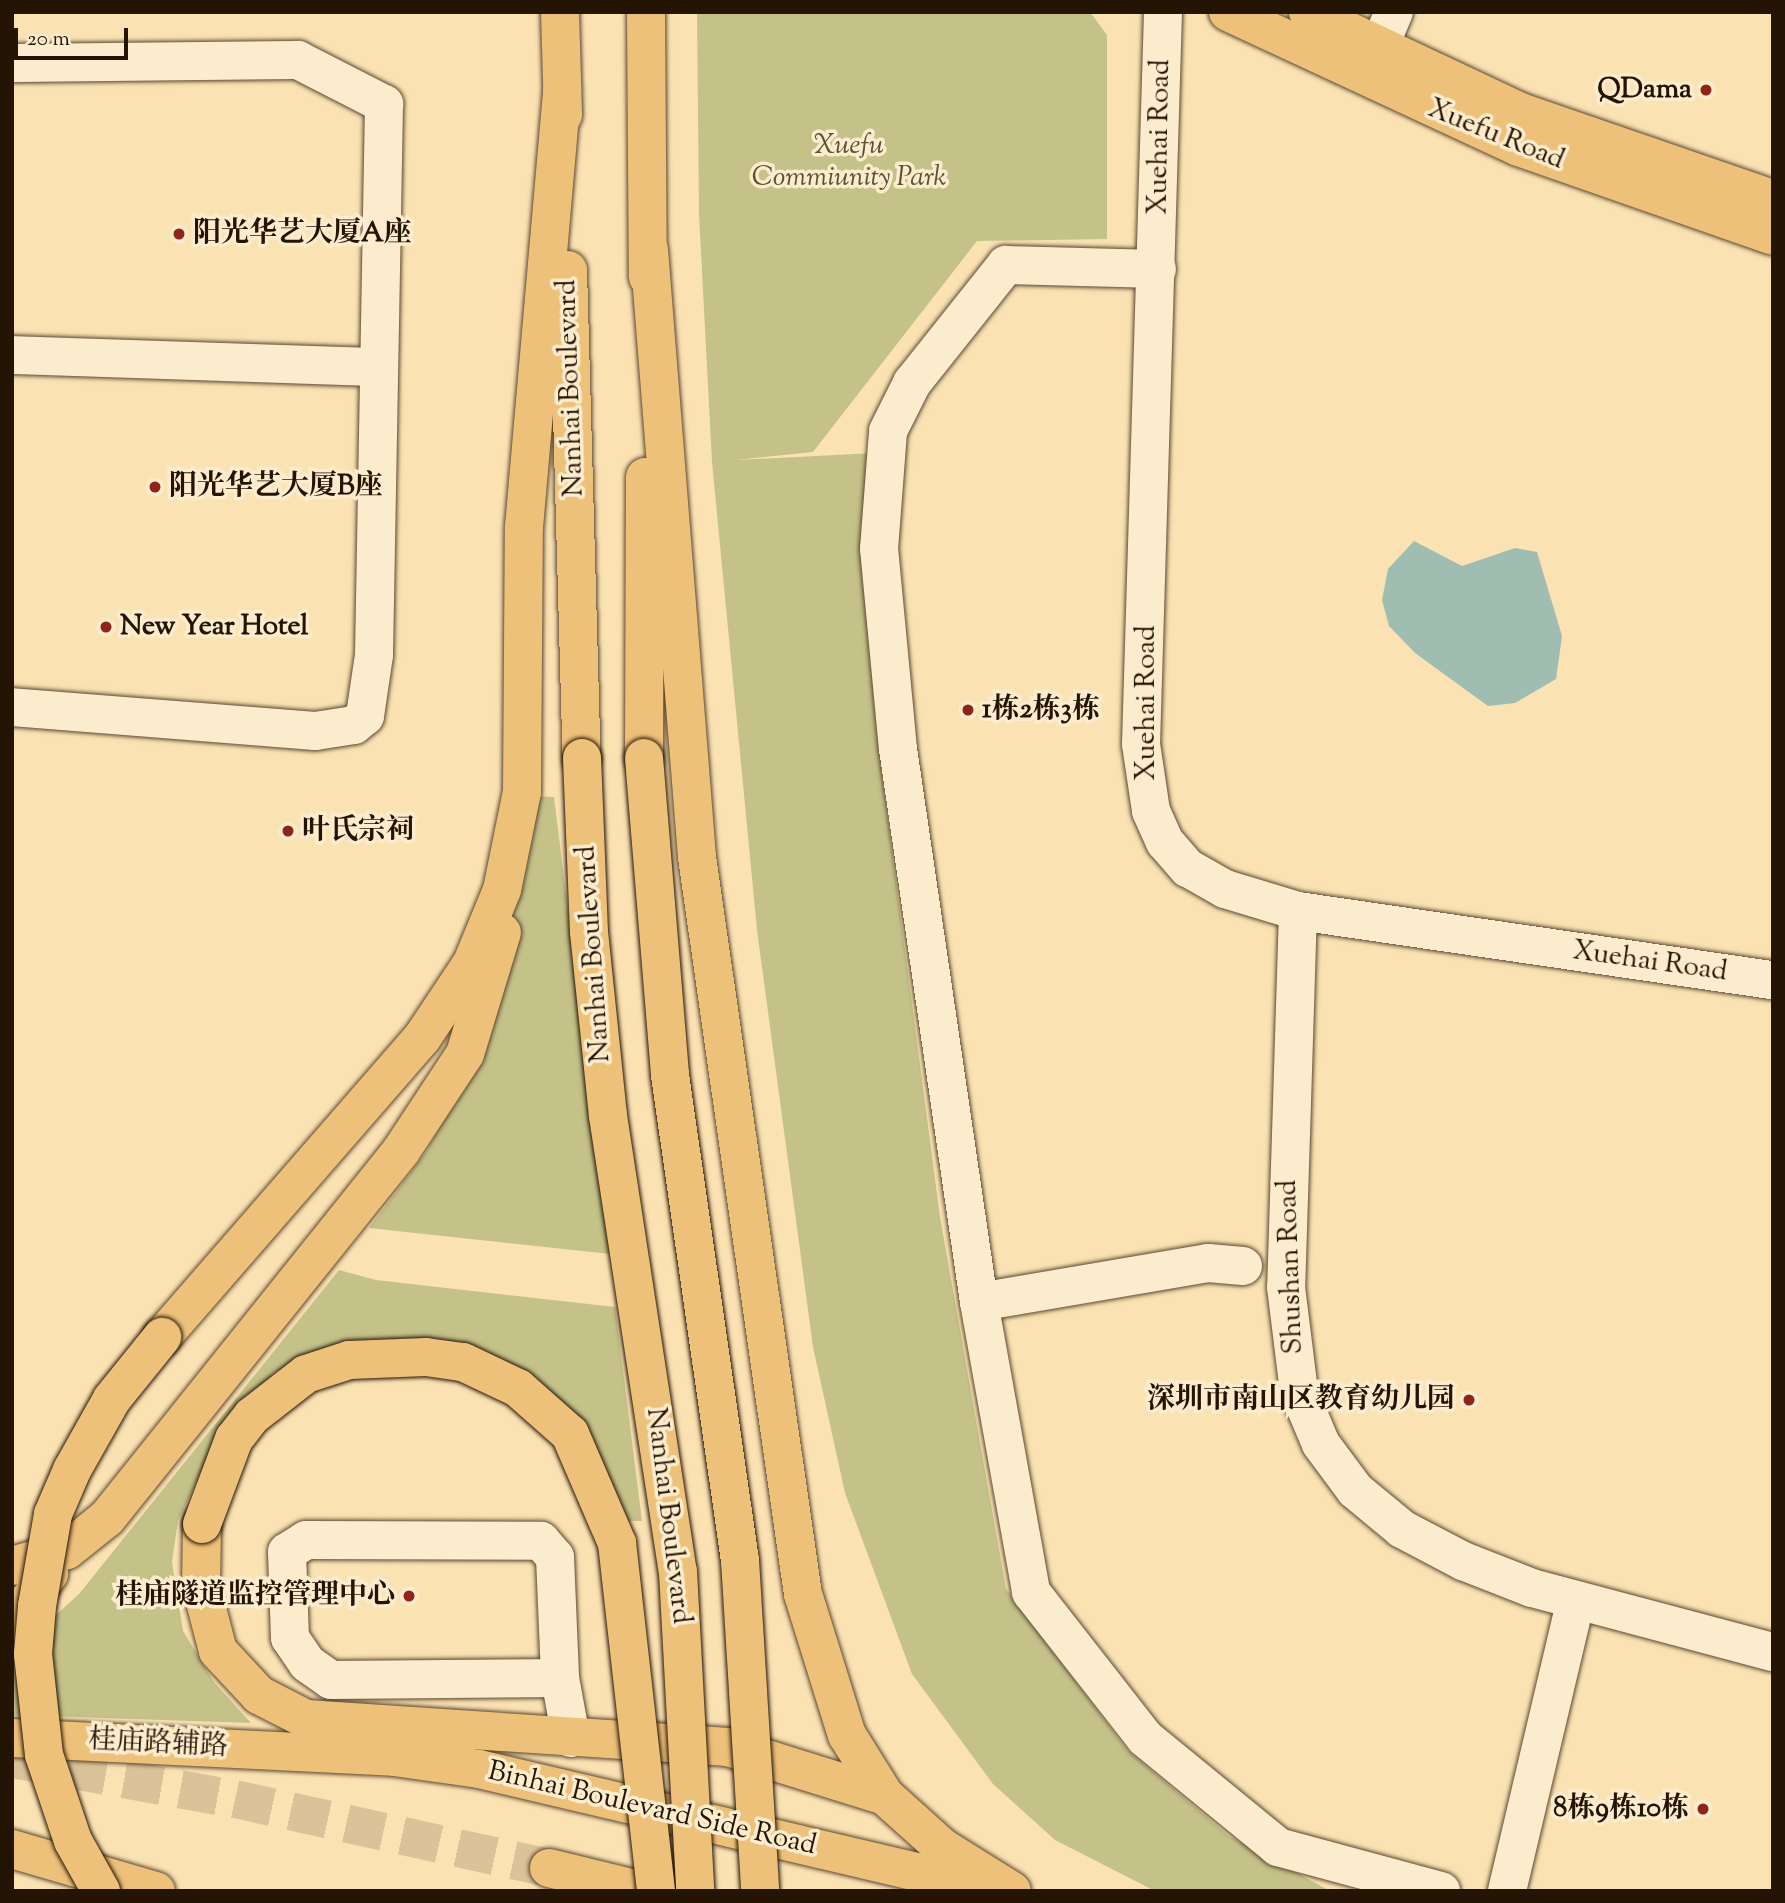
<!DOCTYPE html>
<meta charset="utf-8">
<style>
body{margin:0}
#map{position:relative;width:1785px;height:1903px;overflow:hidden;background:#fbe2b3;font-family:"Sorts Mill Goudy","Noto Serif SC",serif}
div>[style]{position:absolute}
.green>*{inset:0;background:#c4c289}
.water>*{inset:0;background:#9fbdb1}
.highway-tunnel>*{height:38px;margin-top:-19px;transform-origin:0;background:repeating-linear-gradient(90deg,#dbc399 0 38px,transparent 0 57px)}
.roads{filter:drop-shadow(0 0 2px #5a4830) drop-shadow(0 0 2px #5a4830)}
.minor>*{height:38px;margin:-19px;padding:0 19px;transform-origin:19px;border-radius:19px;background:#fcecce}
.major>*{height:38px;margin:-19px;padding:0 19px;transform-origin:19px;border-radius:19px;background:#eec17a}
.highway>*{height:38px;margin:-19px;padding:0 19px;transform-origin:19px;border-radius:19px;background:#eec17a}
.bridges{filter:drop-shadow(0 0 2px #241404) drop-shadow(0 0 2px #241404)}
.major-bridge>*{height:38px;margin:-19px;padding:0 19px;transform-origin:19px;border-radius:19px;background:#eec17a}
.dots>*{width:19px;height:19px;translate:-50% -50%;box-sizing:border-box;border:4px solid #fcecce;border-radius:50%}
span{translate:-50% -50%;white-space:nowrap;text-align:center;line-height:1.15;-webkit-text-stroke:7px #fcecce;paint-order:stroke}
.poi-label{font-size:28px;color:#241404;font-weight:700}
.right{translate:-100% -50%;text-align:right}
.left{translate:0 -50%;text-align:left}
.street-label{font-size:28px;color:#241404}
.park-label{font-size:28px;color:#5c5133;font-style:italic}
.frame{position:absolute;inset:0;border:14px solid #241404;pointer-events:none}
.scale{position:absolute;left:14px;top:28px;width:114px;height:32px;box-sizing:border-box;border:4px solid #241404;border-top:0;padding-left:9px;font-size:21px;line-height:24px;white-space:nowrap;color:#241404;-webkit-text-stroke:5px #fcecce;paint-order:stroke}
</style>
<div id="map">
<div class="green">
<i style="clip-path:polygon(697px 12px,1090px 12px,1107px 35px,1107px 239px,977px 241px,813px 452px,736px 460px,875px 453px,869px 644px,878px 745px,940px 1217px,1006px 1589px,1127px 1750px,1229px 1836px,1330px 1891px,1155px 1891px,1055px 1840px,993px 1784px,912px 1674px,845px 1493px,813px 1347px,757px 930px,712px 462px,699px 214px)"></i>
<i style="clip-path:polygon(526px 796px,554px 797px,610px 1254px,369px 1228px,426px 1152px,481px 1053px)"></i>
<i style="clip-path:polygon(339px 1270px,376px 1280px,615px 1307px,642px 1521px,629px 1521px,607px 1473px,563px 1407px,339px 1345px,276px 1371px,225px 1420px,178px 1521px,172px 1562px,183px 1631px,214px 1682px,251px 1723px,12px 1715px,12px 1655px,79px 1594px)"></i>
</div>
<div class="water">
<i style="clip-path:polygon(1414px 541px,1462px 566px,1515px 548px,1537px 552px,1562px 636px,1556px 679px,1515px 703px,1488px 706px,1415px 653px,1389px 626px,1382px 600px,1388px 569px)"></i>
</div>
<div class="highway-tunnel">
<i style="left:12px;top:1759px;width:227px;rotate:10.2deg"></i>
<i style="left:235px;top:1799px;width:321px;rotate:12.4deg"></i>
</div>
<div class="roads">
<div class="minor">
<i style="left:1163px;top:12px;width:732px;rotate:91.72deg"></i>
<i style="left:1141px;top:744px;width:68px;rotate:81.5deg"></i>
<i style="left:1151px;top:811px;width:34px;rotate:66deg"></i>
<i style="left:1165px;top:842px;width:35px;rotate:49deg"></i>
<i style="left:1188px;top:868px;width:43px;rotate:29.6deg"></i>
<i style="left:1225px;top:889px;width:76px;rotate:16.8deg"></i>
<i style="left:1298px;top:911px;width:480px;rotate:8.3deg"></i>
<i style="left:1379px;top:47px;width:38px;rotate:-67deg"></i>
<i style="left:12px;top:63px;width:286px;rotate:-0.6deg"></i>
<i style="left:298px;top:60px;width:97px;rotate:27.1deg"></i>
<i style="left:384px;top:104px;width:551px;rotate:91.04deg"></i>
<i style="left:374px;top:655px;width:62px;rotate:98.4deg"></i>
<i style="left:365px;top:716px;width:14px;rotate:141deg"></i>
<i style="left:354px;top:725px;width:39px;rotate:171deg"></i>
<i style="left:315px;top:731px;width:304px;rotate:-175.5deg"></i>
<i style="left:12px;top:355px;width:365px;rotate:1.9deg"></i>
<i style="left:1298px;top:911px;width:376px;rotate:91.8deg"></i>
<i style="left:1286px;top:1287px;width:106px;rotate:82.9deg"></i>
<i style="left:1299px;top:1392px;width:56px;rotate:67.1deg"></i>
<i style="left:1321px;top:1444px;width:57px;rotate:53.5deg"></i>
<i style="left:1355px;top:1490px;width:61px;rotate:39.7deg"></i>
<i style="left:1402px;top:1529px;width:69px;rotate:27.7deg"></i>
<i style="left:1463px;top:1561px;width:74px;rotate:21.4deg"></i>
<i style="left:1532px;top:1588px;width:249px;rotate:14.9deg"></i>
<i style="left:1243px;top:1266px;width:35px;rotate:-175deg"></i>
<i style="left:1208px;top:1263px;width:232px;rotate:170.3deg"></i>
<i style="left:979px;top:1302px;width:295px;rotate:79.8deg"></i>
<i style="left:1031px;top:1592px;width:185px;rotate:52deg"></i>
<i style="left:1145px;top:1738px;width:172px;rotate:39.3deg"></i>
<i style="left:1278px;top:1847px;width:169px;rotate:15.1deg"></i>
<i style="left:979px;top:1302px;width:559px;rotate:-98.33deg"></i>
<i style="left:898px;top:749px;width:201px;rotate:-95.4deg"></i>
<i style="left:879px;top:549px;width:118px;rotate:-85.6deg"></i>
<i style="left:888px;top:431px;width:54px;rotate:-63.4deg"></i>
<i style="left:912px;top:383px;width:151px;rotate:-51.5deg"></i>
<i style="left:1006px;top:265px;width:151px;rotate:1.5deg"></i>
<i style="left:560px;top:1678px;width:229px;rotate:179.5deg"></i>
<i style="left:331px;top:1680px;width:29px;rotate:-145deg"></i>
<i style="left:307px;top:1663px;width:30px;rotate:-124deg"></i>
<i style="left:290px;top:1638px;width:86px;rotate:-92deg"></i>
<i style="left:287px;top:1552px;width:22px;rotate:-32deg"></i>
<i style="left:306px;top:1540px;width:235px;rotate:0.2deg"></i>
<i style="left:541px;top:1541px;width:21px;rotate:49deg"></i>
<i style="left:555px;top:1557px;width:121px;rotate:87.6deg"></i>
<i style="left:560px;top:1678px;width:61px;rotate:79.6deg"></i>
<i style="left:1507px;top:1891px;width:299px;rotate:-76.7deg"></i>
</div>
<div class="major">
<i style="left:560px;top:12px;width:103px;rotate:88.3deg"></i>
<i style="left:646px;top:12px;width:265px;rotate:89.6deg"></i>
<i style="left:1228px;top:12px;width:321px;rotate:24.9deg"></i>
<i style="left:1519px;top:147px;width:269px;rotate:19.3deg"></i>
<i style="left:1308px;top:12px;width:238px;rotate:25.2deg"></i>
<i style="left:1523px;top:113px;width:264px;rotate:19deg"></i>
<i style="left:649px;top:250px;width:609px;rotate:85.48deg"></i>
<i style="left:697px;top:857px;width:745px;rotate:81.82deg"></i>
<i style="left:803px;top:1594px;width:148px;rotate:72.7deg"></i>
<i style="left:847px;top:1735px;width:72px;rotate:58.1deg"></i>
<i style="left:885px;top:1796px;width:78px;rotate:41.9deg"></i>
<i style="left:943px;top:1848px;width:81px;rotate:31.9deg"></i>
<i style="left:568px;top:270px;width:488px;rotate:88.4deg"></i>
<i style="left:644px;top:758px;width:281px;rotate:-89.8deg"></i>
<i style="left:162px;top:1337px;width:396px;rotate:-49deg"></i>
<i style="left:422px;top:1038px;width:90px;rotate:-56.3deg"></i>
<i style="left:472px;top:963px;width:79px;rotate:-67.7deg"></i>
<i style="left:502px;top:890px;width:100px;rotate:-78.5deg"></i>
<i style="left:522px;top:792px;width:265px;rotate:-89.6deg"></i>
<i style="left:524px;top:527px;width:440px;rotate:-85deg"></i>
<i style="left:202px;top:1524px;width:62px;rotate:90.9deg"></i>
<i style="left:201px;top:1586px;width:67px;rotate:75.3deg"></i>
<i style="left:218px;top:1651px;width:60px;rotate:47deg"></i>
<i style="left:259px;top:1695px;width:53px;rotate:27.1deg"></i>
<i style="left:306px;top:1719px;width:423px;rotate:3.8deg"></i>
<i style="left:728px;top:1747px;width:164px;rotate:17.3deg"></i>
<i style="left:12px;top:1566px;width:57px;rotate:-16.2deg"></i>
<i style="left:67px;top:1550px;width:51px;rotate:-38.7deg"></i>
<i style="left:107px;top:1518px;width:470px;rotate:-51.3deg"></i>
<i style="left:401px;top:1151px;width:116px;rotate:-56.6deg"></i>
<i style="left:465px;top:1054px;width:127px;rotate:-73.1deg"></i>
<i style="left:12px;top:1622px;width:61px;rotate:-52.4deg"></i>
<i style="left:12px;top:1738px;width:382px;rotate:2.8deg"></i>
<i style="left:394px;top:1757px;width:86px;rotate:8deg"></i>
<i style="left:479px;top:1769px;width:524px;rotate:13.24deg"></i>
<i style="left:12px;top:1849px;width:150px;rotate:16.3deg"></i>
</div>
<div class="highway">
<i style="left:549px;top:1868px;width:97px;rotate:13.7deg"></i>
</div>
</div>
<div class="bridges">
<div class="major-bridge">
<i style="left:582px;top:758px;width:174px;rotate:87.7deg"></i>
<i style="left:589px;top:932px;width:185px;rotate:84.1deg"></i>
<i style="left:608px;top:1116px;width:461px;rotate:81.3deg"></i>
<i style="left:678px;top:1572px;width:319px;rotate:86.9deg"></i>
<i style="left:644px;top:758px;width:318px;rotate:85.3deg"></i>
<i style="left:670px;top:1075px;width:490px;rotate:81.8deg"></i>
<i style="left:740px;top:1560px;width:332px;rotate:86.5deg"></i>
<i style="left:202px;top:1524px;width:91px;rotate:-69.4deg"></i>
<i style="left:234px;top:1439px;width:29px;rotate:-52deg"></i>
<i style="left:252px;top:1416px;width:68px;rotate:-37.9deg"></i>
<i style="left:306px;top:1374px;width:45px;rotate:-18deg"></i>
<i style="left:349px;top:1360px;width:77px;rotate:-2.2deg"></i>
<i style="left:426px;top:1357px;width:37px;rotate:8deg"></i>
<i style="left:463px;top:1362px;width:61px;rotate:25.3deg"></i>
<i style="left:518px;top:1388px;width:69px;rotate:41.5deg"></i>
<i style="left:570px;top:1434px;width:119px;rotate:66.7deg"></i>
<i style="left:617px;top:1543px;width:350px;rotate:83.6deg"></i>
<i style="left:101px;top:1891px;width:57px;rotate:-119.2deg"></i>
<i style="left:73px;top:1841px;width:91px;rotate:-108.6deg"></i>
<i style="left:44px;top:1755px;width:102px;rotate:-96.2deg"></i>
<i style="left:33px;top:1654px;width:48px;rotate:-85.2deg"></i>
<i style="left:37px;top:1606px;width:93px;rotate:-80.1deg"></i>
<i style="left:53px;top:1514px;width:48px;rotate:-66.6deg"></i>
<i style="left:72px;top:1470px;width:81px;rotate:-60.6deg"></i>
<i style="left:112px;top:1399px;width:80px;rotate:-51.1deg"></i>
</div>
</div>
<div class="dots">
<i style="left:1706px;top:90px;background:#8f2418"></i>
<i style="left:179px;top:234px;background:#8f2418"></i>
<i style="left:155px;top:487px;background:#8f2418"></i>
<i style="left:106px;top:627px;background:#8f2418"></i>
<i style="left:968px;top:710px;background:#8f2418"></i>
<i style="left:288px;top:831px;background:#8f2418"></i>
<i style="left:1469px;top:1400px;background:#8f2418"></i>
<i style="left:409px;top:1596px;background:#8f2418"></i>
<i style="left:1703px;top:1809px;background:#8f2418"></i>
</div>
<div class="poi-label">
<span class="right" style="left:1692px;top:90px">QDama</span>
<span class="left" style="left:193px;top:234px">阳光华艺大厦A座</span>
<span class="left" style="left:169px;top:487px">阳光华艺大厦B座</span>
<span class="left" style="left:120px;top:627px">New Year Hotel</span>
<span class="left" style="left:982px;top:710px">1栋2栋3栋</span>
<span class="left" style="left:302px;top:831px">叶氏宗祠</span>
<span class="right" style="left:1455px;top:1400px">深圳市南山区教育幼儿园</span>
<span class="right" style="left:395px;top:1596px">桂庙隧道监控管理中心</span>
<span class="right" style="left:1689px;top:1809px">8栋9栋10栋</span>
</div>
<div class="street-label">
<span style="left:1496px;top:135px;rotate:22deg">Xuefu Road</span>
<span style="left:1160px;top:137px;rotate:-89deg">Xuehai Road</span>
<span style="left:571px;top:388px;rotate:-92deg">Nanhai Boulevard</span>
<span style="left:1147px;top:703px;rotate:-90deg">Xuehai Road</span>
<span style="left:594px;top:954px;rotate:-94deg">Nanhai Boulevard</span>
<span style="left:1650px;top:962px;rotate:8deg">Xuehai Road</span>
<span style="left:1291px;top:1267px;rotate:-92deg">Shushan Road</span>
<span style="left:668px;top:1516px;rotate:83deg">Nanhai Boulevard</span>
<span style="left:158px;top:1744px;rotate:3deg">桂庙路辅路</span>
<span style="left:652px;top:1809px;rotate:13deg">Binhai Boulevard Side Road</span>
</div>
<div class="park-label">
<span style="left:849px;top:162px">Xuefu<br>Commiunity Park</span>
</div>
<div class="frame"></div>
<div class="scale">20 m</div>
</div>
